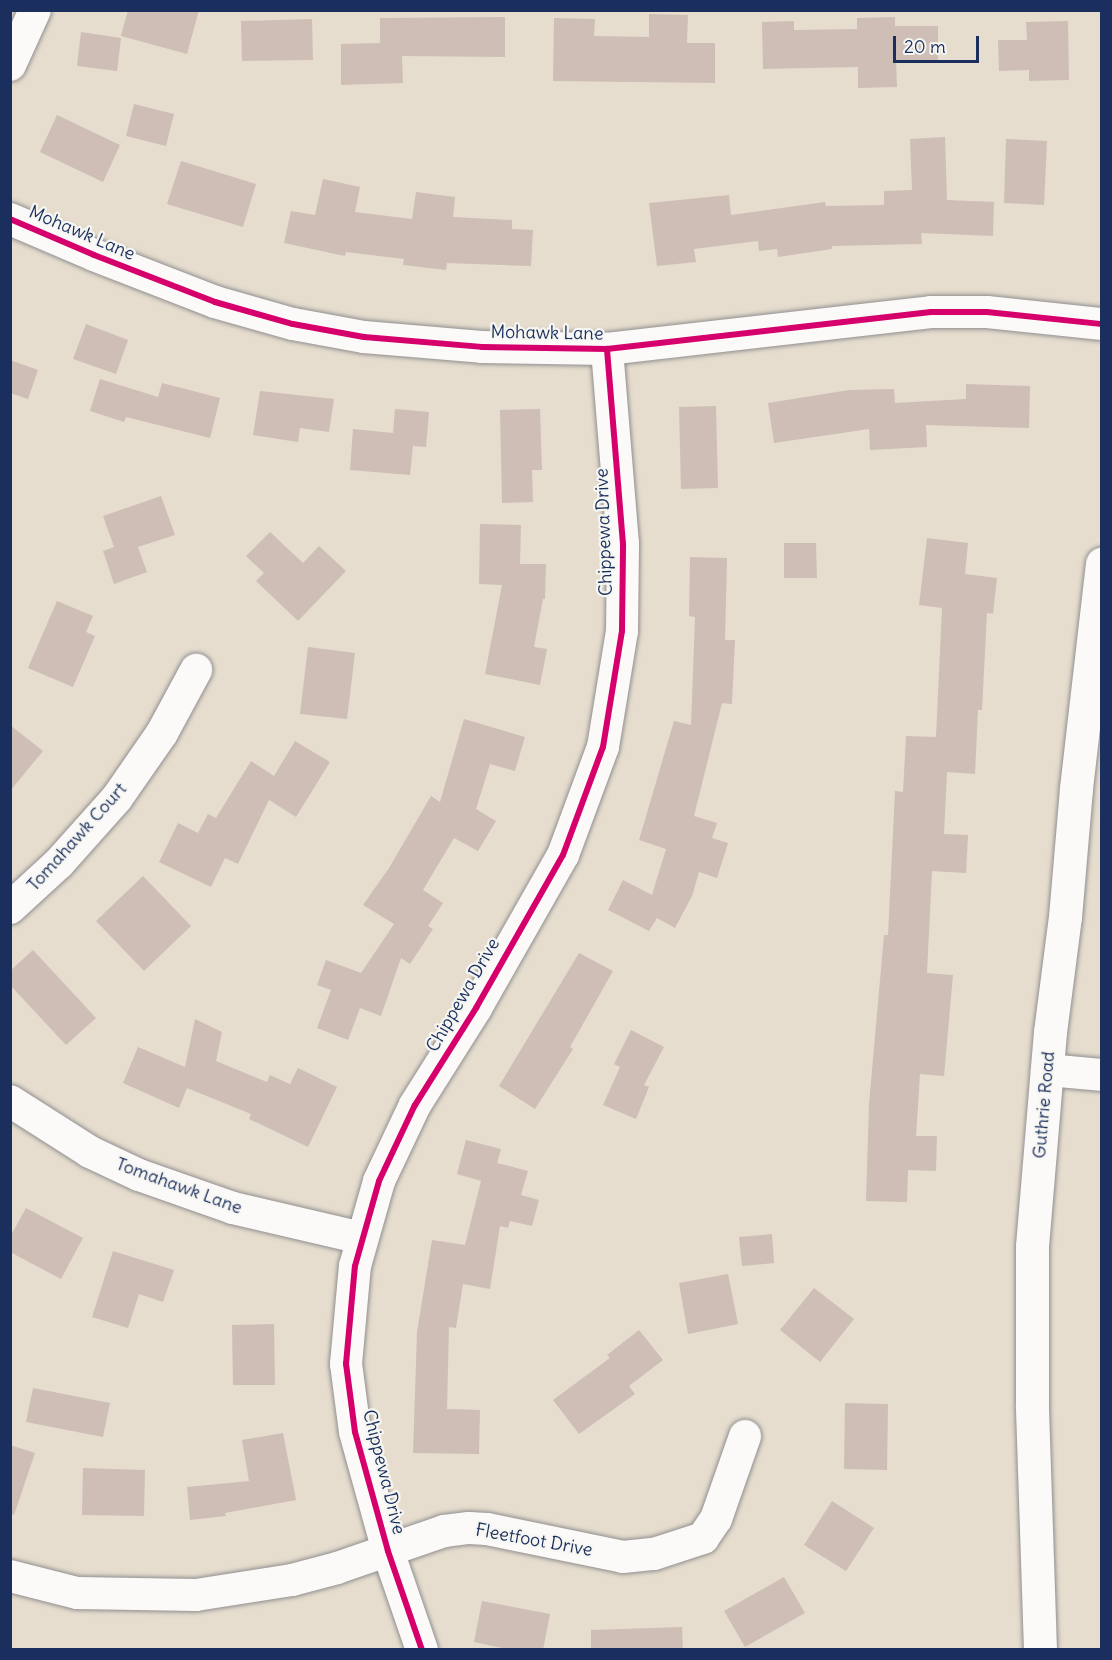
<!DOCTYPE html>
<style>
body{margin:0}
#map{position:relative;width:1112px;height:1660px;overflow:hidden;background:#e6ddce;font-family:Delius,sans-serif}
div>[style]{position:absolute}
.building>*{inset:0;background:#cebeb6}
.roads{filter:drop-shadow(0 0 2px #918f90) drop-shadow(0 0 2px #918f90)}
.minor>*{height:32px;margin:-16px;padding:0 16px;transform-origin:16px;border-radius:16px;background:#fbfaf8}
.tertiary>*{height:33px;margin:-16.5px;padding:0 16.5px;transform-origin:16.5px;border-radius:16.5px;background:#fbfaf8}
.cycleway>*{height:6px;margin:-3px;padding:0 3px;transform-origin:3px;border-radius:3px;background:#d6006c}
span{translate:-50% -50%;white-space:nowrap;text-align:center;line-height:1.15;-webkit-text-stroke:4.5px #f6f6f2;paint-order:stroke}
.street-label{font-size:18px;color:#1b2f5e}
.frame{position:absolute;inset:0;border:12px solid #1b2f5e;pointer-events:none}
.scale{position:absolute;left:893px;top:36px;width:86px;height:27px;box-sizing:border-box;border:3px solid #1b2f5e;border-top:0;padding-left:8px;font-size:18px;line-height:21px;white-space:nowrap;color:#1b2f5e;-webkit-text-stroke:4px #f6f6f2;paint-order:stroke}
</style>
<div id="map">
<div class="building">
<i style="clip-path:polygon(128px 10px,199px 10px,187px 54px,121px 36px)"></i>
<i style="clip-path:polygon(649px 14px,688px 15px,687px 43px,715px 43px,715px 83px,553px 81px,554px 18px,595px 19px,594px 36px,649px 37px)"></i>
<i style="clip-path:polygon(505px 17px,505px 57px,402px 56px,403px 83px,341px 85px,341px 44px,380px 43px,380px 18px)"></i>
<i style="clip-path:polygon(895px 17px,895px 26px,938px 26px,938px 60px,896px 60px,897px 87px,858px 88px,858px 67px,763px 69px,762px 22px,794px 21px,794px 30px,857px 29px,857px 18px)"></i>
<i style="clip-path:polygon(312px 19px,313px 60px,242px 61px,241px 21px)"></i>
<i style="clip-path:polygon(1068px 21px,1069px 80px,1029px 81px,1029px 70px,999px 71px,998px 40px,1027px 40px,1026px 22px)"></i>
<i style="clip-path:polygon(81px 32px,121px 38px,117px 71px,77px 66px)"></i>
<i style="clip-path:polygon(134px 104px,174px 114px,166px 146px,126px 136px)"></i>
<i style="clip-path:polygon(57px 115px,120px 145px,103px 182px,40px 152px)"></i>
<i style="clip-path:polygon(945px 137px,947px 200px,994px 202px,993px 236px,921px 233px,922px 244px,832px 246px,832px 249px,778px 257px,777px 249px,759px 251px,758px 241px,694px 249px,696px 262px,657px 266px,649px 203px,729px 195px,731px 215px,825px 202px,826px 206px,884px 205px,884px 191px,912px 190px,910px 139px)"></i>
<i style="clip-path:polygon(1006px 139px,1047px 141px,1044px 205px,1004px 203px)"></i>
<i style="clip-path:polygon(181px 161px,256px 184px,243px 227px,167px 204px)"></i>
<i style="clip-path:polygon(323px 179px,360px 187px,355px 212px,412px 219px,416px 192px,455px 197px,453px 217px,512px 220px,512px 229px,533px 230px,531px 266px,447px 263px,446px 270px,403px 265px,404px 259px,346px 252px,345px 256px,284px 243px,291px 211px,315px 215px)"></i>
<i style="clip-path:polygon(86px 324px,128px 340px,116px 374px,73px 359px)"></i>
<i style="clip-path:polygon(10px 360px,38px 370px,28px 399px,10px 393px)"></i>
<i style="clip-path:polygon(100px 379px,158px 397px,162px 383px,220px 398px,210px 438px,126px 417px,124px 422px,90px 411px)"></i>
<i style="clip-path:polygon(966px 384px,1030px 386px,1029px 428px,926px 425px,927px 447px,870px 450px,869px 429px,774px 443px,768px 403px,849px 390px,894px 389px,895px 403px,966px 399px)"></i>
<i style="clip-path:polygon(260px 391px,334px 399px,329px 432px,300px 428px,298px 442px,253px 435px)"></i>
<i style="clip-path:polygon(716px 406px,718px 488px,681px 489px,679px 407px)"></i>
<i style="clip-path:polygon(395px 409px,429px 412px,426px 447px,413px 446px,410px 475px,350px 470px,353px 429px,393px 433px)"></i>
<i style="clip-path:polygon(540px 409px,542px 470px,532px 470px,533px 502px,502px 503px,500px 410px)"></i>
<i style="clip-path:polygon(161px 496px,175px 535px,138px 547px,147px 572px,114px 584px,103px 551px,114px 547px,103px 516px)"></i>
<i style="clip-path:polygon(480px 524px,521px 525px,520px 564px,546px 564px,545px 599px,543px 599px,534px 647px,547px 649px,540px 685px,485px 674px,502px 585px,479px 584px)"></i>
<i style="clip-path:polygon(270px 532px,303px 563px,319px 546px,346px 571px,298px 621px,256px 581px,264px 573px,246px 556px)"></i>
<i style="clip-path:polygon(927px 538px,968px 543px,965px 574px,997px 578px,993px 614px,987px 613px,982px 710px,978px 710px,975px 774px,947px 772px,944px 834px,968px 835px,966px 873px,932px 871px,927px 973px,953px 975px,944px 1076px,920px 1074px,916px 1136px,937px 1136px,936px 1171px,908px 1170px,907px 1202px,866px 1201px,869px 1104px,884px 935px,888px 935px,895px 791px,903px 792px,906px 736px,936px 737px,942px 608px,919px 605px)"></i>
<i style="clip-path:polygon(784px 543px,816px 543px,817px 578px,784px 578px)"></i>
<i style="clip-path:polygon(690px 557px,727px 558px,725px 640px,735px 640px,732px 704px,722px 703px,694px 816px,717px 823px,712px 838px,728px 843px,717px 878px,699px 872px,692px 896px,675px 928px,657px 918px,649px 931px,608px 910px,623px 880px,652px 895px,666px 849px,639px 840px,674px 721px,691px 725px,695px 617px,689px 616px)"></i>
<i style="clip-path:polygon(57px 601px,93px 616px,86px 632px,95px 636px,73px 687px,28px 668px)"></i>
<i style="clip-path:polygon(308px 647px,355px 653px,347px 719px,300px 714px)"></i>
<i style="clip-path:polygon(464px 719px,525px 737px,515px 771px,490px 764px,476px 809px,496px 821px,478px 851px,454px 838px,423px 890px,443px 903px,428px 926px,433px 929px,410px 964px,401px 958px,381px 1016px,360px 1008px,348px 1040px,317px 1028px,331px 990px,317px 985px,326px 960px,361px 973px,394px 924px,363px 905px,389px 868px,431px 796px,440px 802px)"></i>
<i style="clip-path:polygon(10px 725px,43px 751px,10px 791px)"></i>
<i style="clip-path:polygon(295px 741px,330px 762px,296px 817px,269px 800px,238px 864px,225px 858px,211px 887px,159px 862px,178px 823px,198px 833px,208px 814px,216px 818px,251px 761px,274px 776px)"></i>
<i style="clip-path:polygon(143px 876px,191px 926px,144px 971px,96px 921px)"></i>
<i style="clip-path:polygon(33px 950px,96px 1018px,66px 1045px,10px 985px,10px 971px)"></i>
<i style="clip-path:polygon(579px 953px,613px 971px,570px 1047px,573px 1049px,535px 1109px,499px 1086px)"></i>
<i style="clip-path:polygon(195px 1019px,222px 1032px,216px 1061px,267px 1082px,270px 1075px,290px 1084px,298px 1068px,337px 1087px,308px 1147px,249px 1119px,251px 1114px,187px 1088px,179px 1108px,123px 1083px,138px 1047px,185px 1067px)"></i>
<i style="clip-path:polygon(631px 1030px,664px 1047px,644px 1085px,649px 1087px,636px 1119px,603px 1105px,620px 1067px,614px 1064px)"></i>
<i style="clip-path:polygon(466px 1140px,501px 1149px,497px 1163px,528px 1171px,521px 1195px,539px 1200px,532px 1226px,510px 1221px,508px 1228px,500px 1226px,490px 1289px,463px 1284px,456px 1328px,449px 1327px,447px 1409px,480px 1410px,479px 1454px,413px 1453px,417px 1332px,432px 1240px,465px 1245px,481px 1181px,457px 1174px)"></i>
<i style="clip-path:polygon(26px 1208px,83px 1238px,61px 1279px,10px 1252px,10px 1237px)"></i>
<i style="clip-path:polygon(772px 1234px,774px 1263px,742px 1266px,739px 1237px)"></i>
<i style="clip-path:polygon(113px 1251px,174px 1270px,163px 1302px,139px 1294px,128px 1328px,92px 1317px)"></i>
<i style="clip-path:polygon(728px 1274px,738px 1324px,688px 1334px,679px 1283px)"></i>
<i style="clip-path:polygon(814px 1288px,854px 1319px,820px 1362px,780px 1330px)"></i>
<i style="clip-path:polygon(274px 1324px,275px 1385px,233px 1385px,232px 1325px)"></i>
<i style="clip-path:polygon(639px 1330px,663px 1360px,629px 1386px,635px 1394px,579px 1434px,553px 1400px,610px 1358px,607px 1355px)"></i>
<i style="clip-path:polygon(33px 1388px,110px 1403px,103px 1437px,26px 1422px)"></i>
<i style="clip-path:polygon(845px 1403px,888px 1404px,887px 1470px,844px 1469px)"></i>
<i style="clip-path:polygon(283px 1433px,296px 1500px,225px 1513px,226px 1516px,190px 1520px,187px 1487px,249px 1481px,242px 1440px)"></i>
<i style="clip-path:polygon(10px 1445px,35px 1453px,14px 1515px,10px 1514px)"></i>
<i style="clip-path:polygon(83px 1468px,145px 1470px,144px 1516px,82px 1515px)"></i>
<i style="clip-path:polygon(832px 1501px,874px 1528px,846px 1571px,804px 1545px)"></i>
<i style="clip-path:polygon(784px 1577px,805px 1613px,745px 1647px,724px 1611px)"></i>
<i style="clip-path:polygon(482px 1601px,550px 1614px,543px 1650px,511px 1650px,474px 1642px)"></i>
<i style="clip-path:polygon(682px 1627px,683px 1650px,591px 1650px,591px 1630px)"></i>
</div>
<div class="roads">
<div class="minor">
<i style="left:10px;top:65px;width:60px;rotate:-65.6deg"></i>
<i style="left:10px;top:219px;width:91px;rotate:23.2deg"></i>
<i style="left:94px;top:255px;width:130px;rotate:21.2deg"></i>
<i style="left:215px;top:302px;width:81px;rotate:15.8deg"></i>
<i style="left:293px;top:324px;width:72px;rotate:10.4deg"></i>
<i style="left:364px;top:337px;width:118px;rotate:4.8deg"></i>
<i style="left:482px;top:347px;width:125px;rotate:0.9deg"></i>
<i style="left:607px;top:349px;width:326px;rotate:-6.5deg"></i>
<i style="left:931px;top:312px;width:56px"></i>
<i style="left:987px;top:312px;width:116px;rotate:6deg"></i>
<i style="left:10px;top:908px;width:67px;rotate:-42.6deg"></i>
<i style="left:59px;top:863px;width:87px;rotate:-48.3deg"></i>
<i style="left:117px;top:798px;width:79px;rotate:-55.3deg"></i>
<i style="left:162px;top:733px;width:72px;rotate:-61.6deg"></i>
<i style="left:1047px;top:1070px;width:55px;rotate:5.2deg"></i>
<i style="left:10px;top:1101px;width:95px;rotate:32.5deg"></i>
<i style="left:90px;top:1152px;width:54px;rotate:25.1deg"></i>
<i style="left:139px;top:1175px;width:100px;rotate:19.3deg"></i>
<i style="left:233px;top:1208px;width:132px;rotate:13.1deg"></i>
<i style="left:10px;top:1576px;width:69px;rotate:14.2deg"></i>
<i style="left:77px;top:1593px;width:119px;rotate:1deg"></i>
<i style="left:196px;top:1595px;width:97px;rotate:-8.9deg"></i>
<i style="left:292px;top:1580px;width:47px;rotate:-14.9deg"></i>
<i style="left:337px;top:1568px;width:113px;rotate:-19.1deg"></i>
<i style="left:444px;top:1531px;width:25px;rotate:-7deg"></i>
<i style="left:469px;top:1528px;width:18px;rotate:3deg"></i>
<i style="left:487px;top:1529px;width:139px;rotate:11.6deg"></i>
<i style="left:623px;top:1557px;width:31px;rotate:-6deg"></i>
<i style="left:654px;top:1554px;width:52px;rotate:-18.1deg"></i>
<i style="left:703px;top:1538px;width:23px;rotate:-56deg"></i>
<i style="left:716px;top:1519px;width:88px;rotate:-70.7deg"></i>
<i style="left:422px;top:1650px;width:105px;rotate:-109deg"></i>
<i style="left:388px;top:1551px;width:123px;rotate:-105.5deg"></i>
<i style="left:355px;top:1432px;width:69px;rotate:-97.5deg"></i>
<i style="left:346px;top:1364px;width:98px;rotate:-84.8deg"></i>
<i style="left:355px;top:1266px;width:88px;rotate:-74.2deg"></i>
<i style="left:379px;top:1181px;width:84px;rotate:-64.7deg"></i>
<i style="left:415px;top:1105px;width:115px;rotate:-57.8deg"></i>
<i style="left:476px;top:1008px;width:176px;rotate:-60.4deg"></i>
<i style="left:563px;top:855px;width:115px;rotate:-69.7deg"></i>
<i style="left:603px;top:747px;width:118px;rotate:-80.7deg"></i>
<i style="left:622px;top:631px;width:87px;rotate:-89.3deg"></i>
<i style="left:623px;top:544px;width:196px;rotate:-94.7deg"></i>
</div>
<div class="tertiary">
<i style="left:1040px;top:1650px;width:245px;rotate:-91.9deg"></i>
<i style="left:1032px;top:1405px;width:159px;rotate:-90deg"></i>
<i style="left:1032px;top:1246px;width:215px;rotate:-85.2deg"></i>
<i style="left:1050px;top:1032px;width:116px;rotate:-82.6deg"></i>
<i style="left:1065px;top:917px;width:129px;rotate:-85.1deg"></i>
<i style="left:1076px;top:788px;width:226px;rotate:-83.4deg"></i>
</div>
</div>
<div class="cycleway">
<i style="left:10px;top:219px;width:91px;rotate:23.2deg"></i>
<i style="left:94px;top:255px;width:130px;rotate:21.2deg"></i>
<i style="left:215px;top:302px;width:81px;rotate:15.8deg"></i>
<i style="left:293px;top:324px;width:72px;rotate:10.4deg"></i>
<i style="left:364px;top:337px;width:118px;rotate:4.8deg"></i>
<i style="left:482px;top:347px;width:125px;rotate:0.9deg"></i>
<i style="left:607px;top:349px;width:326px;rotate:-6.5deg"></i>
<i style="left:931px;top:312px;width:56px"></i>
<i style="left:987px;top:312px;width:116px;rotate:6deg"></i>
<i style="left:422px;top:1650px;width:105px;rotate:-109deg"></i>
<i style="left:388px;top:1551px;width:123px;rotate:-105.5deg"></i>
<i style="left:355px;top:1432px;width:69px;rotate:-97.5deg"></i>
<i style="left:346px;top:1364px;width:98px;rotate:-84.8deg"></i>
<i style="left:355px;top:1266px;width:88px;rotate:-74.2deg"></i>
<i style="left:379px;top:1181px;width:84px;rotate:-64.7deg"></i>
<i style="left:415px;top:1105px;width:115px;rotate:-57.8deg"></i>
<i style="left:476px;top:1008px;width:176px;rotate:-60.4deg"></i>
<i style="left:563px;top:855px;width:115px;rotate:-69.7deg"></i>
<i style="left:603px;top:747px;width:118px;rotate:-80.7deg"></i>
<i style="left:622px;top:631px;width:87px;rotate:-89.3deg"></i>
<i style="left:623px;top:544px;width:196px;rotate:-94.7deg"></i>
</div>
<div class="street-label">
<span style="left:82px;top:233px;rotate:23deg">Mohawk Lane</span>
<span style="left:547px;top:333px;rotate:1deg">Mohawk Lane</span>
<span style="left:604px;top:532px;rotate:-92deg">Chippewa Drive</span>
<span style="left:77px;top:837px;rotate:-48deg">Tomahawk Court</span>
<span style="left:463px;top:995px;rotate:-60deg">Chippewa Drive</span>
<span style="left:1044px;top:1105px;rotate:-85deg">Guthrie Road</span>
<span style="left:179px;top:1186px;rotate:20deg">Tomahawk Lane</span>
<span style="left:384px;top:1472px;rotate:76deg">Chippewa Drive</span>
<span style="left:534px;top:1540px;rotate:10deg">Fleetfoot Drive</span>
</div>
<div class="frame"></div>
<div class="scale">20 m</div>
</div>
